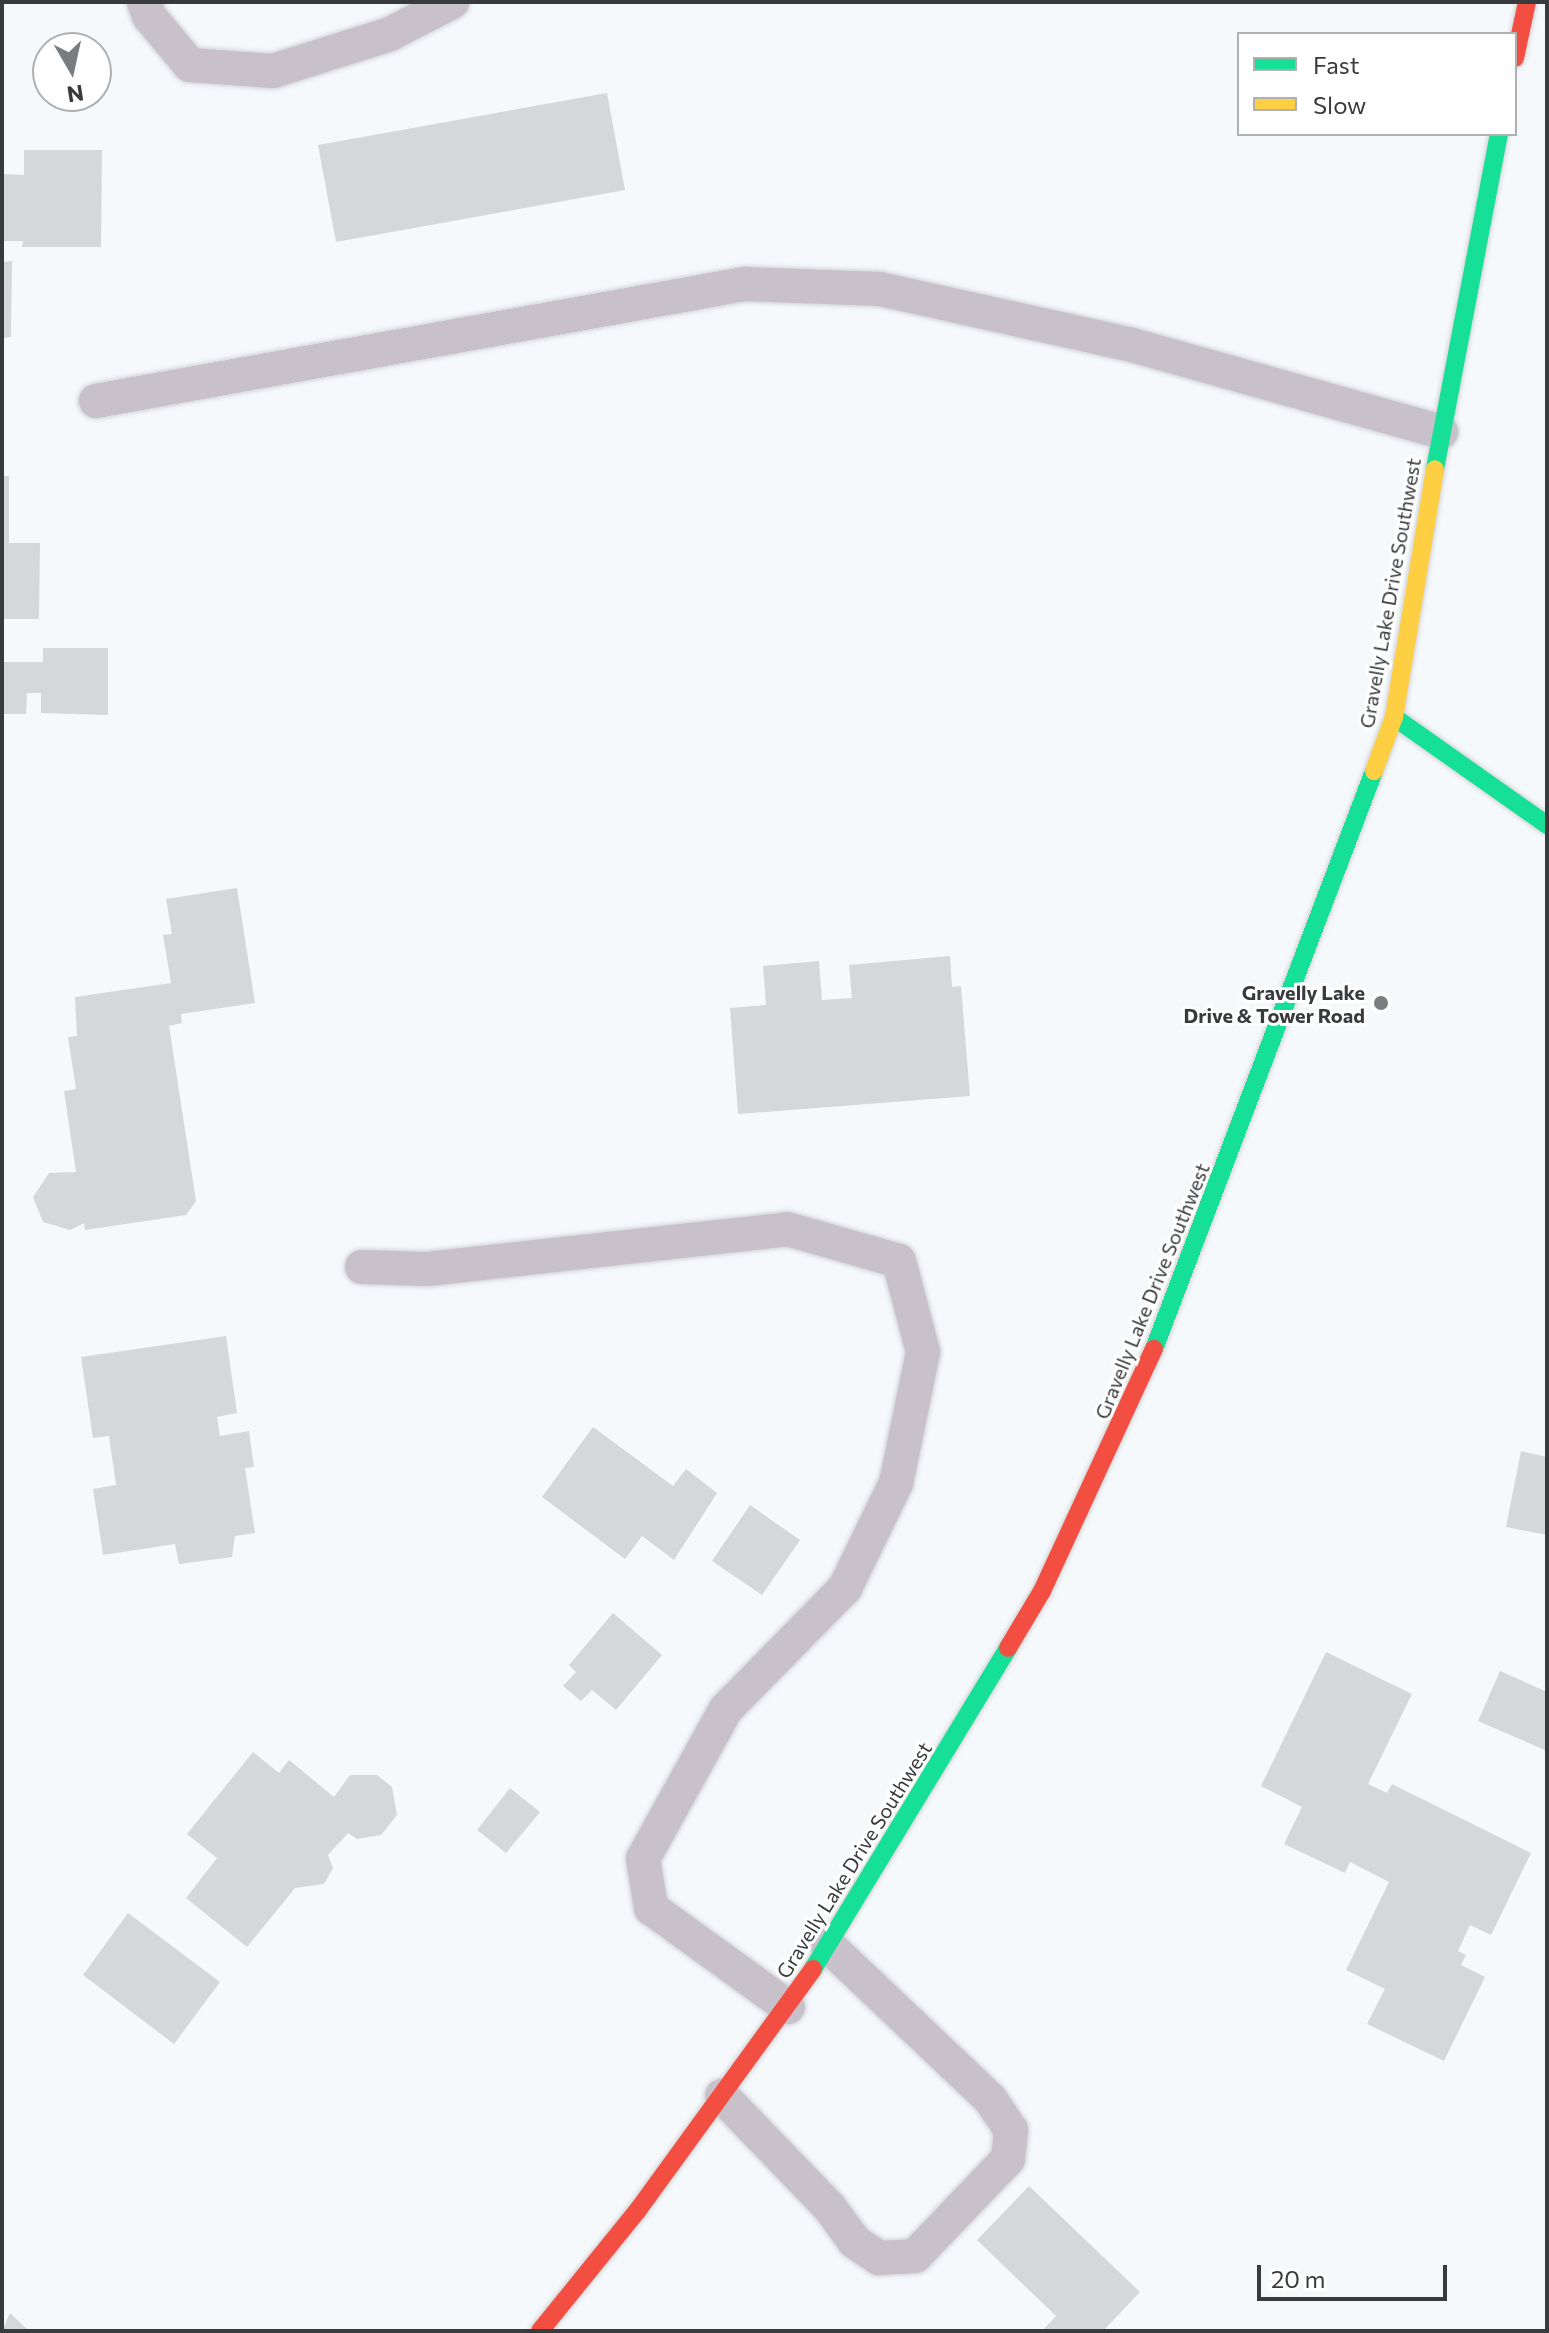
<!DOCTYPE html>
<style>
body{margin:0}
#map{position:relative;width:1549px;height:2333px;overflow:hidden;background:#f6f9fc;font-family:Commissioner,sans-serif}
div>[style]{position:absolute}
.building>*{inset:0;background:#d5d7d9}
.roads{filter:drop-shadow(0 0 2px #d1d3d5) drop-shadow(0 0 2px #d1d3d5)}
.lane>*{height:34px;margin:-17px;padding:0 17px;transform-origin:17px;border-radius:17px;background:#c8c1ca}
.fast>*{height:18px;margin:-9px;padding:0 9px;transform-origin:9px;border-radius:9px;background:#16e098}
.slow>*{height:18px;margin:-9px;padding:0 9px;transform-origin:9px;border-radius:9px;background:#ffcf43}
.jam>*{height:18px;margin:-9px;padding:0 9px;transform-origin:9px;border-radius:9px;background:#f24e42}
.dots>*{width:22px;height:22px;translate:-50% -50%;box-sizing:border-box;border:4px solid #fff;border-radius:50%}
span{translate:-50% -50%;white-space:nowrap;text-align:center;line-height:1.15;-webkit-text-stroke:6px #fff;paint-order:stroke}
.street-label{font-size:20px;color:#383a3c}
.poi-label{font-size:20px;color:#383a3c;font-weight:700}
.right{translate:-100% -50%;text-align:right}
.frame{position:absolute;inset:0;border:4px solid #383a3c;pointer-events:none}
.legend{position:absolute;left:1237px;top:32px;width:280px;height:104px;box-sizing:border-box;background:#fff;border:2px solid #afb0b1;margin:0;padding:10px 14px;list-style:none;font-size:24px;color:#383a3c}
.legend li{display:flex;align-items:center;gap:16px;height:40px}
.legend b{width:40px;border:2px solid #afb0b1}
.north{position:absolute;left:32px;top:32px;width:80px;height:80px;box-sizing:border-box;background:#fff;border:2px solid #afb0b1;border-radius:50%;rotate:171deg;font-size:22px;font-weight:700;line-height:32px;text-align:center;color:#383a3c}
.north::after{content:'';display:block;margin:auto;width:28px;height:36px;background:#7a7d7f;clip-path:polygon(50% 0,100% 100%,50% 72%,0 100%)}
.scale{position:absolute;left:1257px;top:2265px;width:190px;height:36px;box-sizing:border-box;border:4px solid #383a3c;border-top:0;padding-left:10px;font-size:24px;line-height:28px;white-space:nowrap;color:#383a3c;-webkit-text-stroke:6px #fff;paint-order:stroke}
</style>
<div id="map">
<div class="building">
<i style="clip-path:polygon(607px 93px,625px 190px,336px 242px,318px 145px)"></i>
<i style="clip-path:polygon(24px 150px,102px 150px,101px 247px,22px 247px,23px 241px,2px 241px,2px 174px,24px 175px)"></i>
<i style="clip-path:polygon(12px 261px,11px 337px,2px 338px,2px 262px)"></i>
<i style="clip-path:polygon(2px 476px,9px 476px,9px 543px,40px 543px,39px 619px,2px 619px)"></i>
<i style="clip-path:polygon(43px 648px,108px 648px,108px 715px,41px 713px,41px 693px,27px 693px,26px 714px,2px 714px,2px 662px,43px 662px)"></i>
<i style="clip-path:polygon(237px 888px,255px 1003px,181px 1014px,182px 1023px,169px 1026px,196px 1201px,186px 1215px,85px 1230px,84px 1223px,70px 1230px,43px 1222px,33px 1197px,49px 1173px,76px 1172px,64px 1091px,76px 1089px,68px 1037px,77px 1036px,75px 997px,171px 983px,163px 935px,172px 934px,166px 899px)"></i>
<i style="clip-path:polygon(950px 956px,952px 987px,961px 986px,970px 1096px,738px 1114px,730px 1008px,766px 1005px,763px 966px,819px 961px,822px 1000px,852px 998px,849px 965px)"></i>
<i style="clip-path:polygon(226px 1336px,237px 1413px,217px 1417px,220px 1436px,249px 1431px,254px 1467px,245px 1468px,255px 1533px,235px 1536px,232px 1557px,179px 1564px,175px 1544px,103px 1555px,93px 1489px,116px 1485px,109px 1436px,93px 1438px,81px 1357px)"></i>
<i style="clip-path:polygon(593px 1427px,673px 1486px,686px 1469px,717px 1493px,674px 1560px,642px 1536px,625px 1559px,542px 1497px)"></i>
<i style="clip-path:polygon(1521px 1451px,1547px 1457px,1547px 1535px,1506px 1527px)"></i>
<i style="clip-path:polygon(750px 1505px,800px 1540px,762px 1595px,712px 1561px)"></i>
<i style="clip-path:polygon(613px 1613px,662px 1655px,616px 1710px,592px 1690px,581px 1701px,563px 1686px,576px 1672px,569px 1665px)"></i>
<i style="clip-path:polygon(1326px 1652px,1412px 1694px,1368px 1784px,1387px 1793px,1392px 1784px,1531px 1853px,1491px 1935px,1470px 1925px,1458px 1951px,1466px 1955px,1461px 1965px,1485px 1977px,1444px 2061px,1367px 2024px,1385px 1989px,1346px 1970px,1389px 1882px,1350px 1862px,1345px 1873px,1284px 1844px,1302px 1807px,1261px 1786px)"></i>
<i style="clip-path:polygon(1500px 1671px,1547px 1692px,1547px 1751px,1478px 1721px)"></i>
<i style="clip-path:polygon(253px 1752px,279px 1773px,289px 1760px,334px 1797px,350px 1775px,377px 1775px,392px 1787px,397px 1815px,381px 1835px,357px 1839px,348px 1833px,328px 1855px,333px 1868px,324px 1884px,295px 1888px,247px 1947px,186px 1898px,217px 1858px,187px 1834px)"></i>
<i style="clip-path:polygon(510px 1788px,540px 1812px,506px 1853px,477px 1830px)"></i>
<i style="clip-path:polygon(128px 1913px,220px 1982px,174px 2044px,83px 1975px)"></i>
<i style="clip-path:polygon(1029px 2186px,1140px 2292px,1103px 2331px,1042px 2331px,1056px 2316px,977px 2240px)"></i>
<i style="clip-path:polygon(10px 2313px,29px 2331px,2px 2331px)"></i>
</div>
<div class="roads">
<div class="lane">
<i style="left:144px;top:2px;width:15px;rotate:70deg"></i>
<i style="left:149px;top:16px;width:64px;rotate:50.1deg"></i>
<i style="left:190px;top:65px;width:83px;rotate:4.1deg"></i>
<i style="left:273px;top:71px;width:123px;rotate:-17.5deg"></i>
<i style="left:390px;top:34px;width:70px;rotate:-27.3deg"></i>
<i style="left:96px;top:401px;width:658px;rotate:-10.23deg"></i>
<i style="left:744px;top:284px;width:136px;rotate:2.1deg"></i>
<i style="left:880px;top:289px;width:258px;rotate:12.5deg"></i>
<i style="left:1132px;top:345px;width:321px;rotate:15.7deg"></i>
<i style="left:362px;top:1267px;width:65px;rotate:1.8deg"></i>
<i style="left:427px;top:1269px;width:362px;rotate:-6.3deg"></i>
<i style="left:787px;top:1229px;width:116px;rotate:15.9deg"></i>
<i style="left:899px;top:1261px;width:94px;rotate:75.2deg"></i>
<i style="left:923px;top:1352px;width:134px;rotate:101.6deg"></i>
<i style="left:896px;top:1483px;width:117px;rotate:115.9deg"></i>
<i style="left:845px;top:1588px;width:170px;rotate:134.5deg"></i>
<i style="left:726px;top:1709px;width:171px;rotate:119deg"></i>
<i style="left:643px;top:1859px;width:50px;rotate:80.7deg"></i>
<i style="left:651px;top:1908px;width:169px;rotate:35.9deg"></i>
<i style="left:722px;top:2096px;width:156px;rotate:46deg"></i>
<i style="left:830px;top:2208px;width:42px;rotate:53.7deg"></i>
<i style="left:855px;top:2242px;width:29px;rotate:34deg"></i>
<i style="left:879px;top:2258px;width:36px;rotate:-3deg"></i>
<i style="left:915px;top:2256px;width:134px;rotate:-46.2deg"></i>
<i style="left:1008px;top:2159px;width:29px;rotate:-84deg"></i>
<i style="left:1011px;top:2130px;width:37px;rotate:-124deg"></i>
<i style="left:990px;top:2099px;width:224px;rotate:-136.5deg"></i>
</div>
<div class="fast">
<i style="left:1435px;top:469px;width:341px;rotate:-79.2deg"></i>
<i style="left:1394px;top:717px;width:187px;rotate:35.2deg"></i>
<i style="left:1154px;top:1349px;width:618px;rotate:-69.16deg"></i>
<i style="left:813px;top:1969px;width:376px;rotate:-58.7deg"></i>
</div>
<div class="slow">
<i style="left:1374px;top:771px;width:58px;rotate:-69.7deg"></i>
<i style="left:1394px;top:717px;width:251px;rotate:-80.6deg"></i>
</div>
<div class="jam">
<i style="left:1515px;top:58px;width:57px;rotate:-77.9deg"></i>
<i style="left:1008px;top:1648px;width:66px;rotate:-59.2deg"></i>
<i style="left:1042px;top:1591px;width:267px;rotate:-65.2deg"></i>
<i style="left:540px;top:2331px;width:156px;rotate:-51deg"></i>
<i style="left:638px;top:2210px;width:298px;rotate:-54deg"></i>
</div>
</div>
<div class="dots">
<i style="left:1381px;top:1003px;background:#7a7d7f"></i>
</div>
<div class="street-label">
<span style="left:1390px;top:593px;rotate:-80deg">Gravelly Lake Drive Southwest</span>
<span style="left:1152px;top:1291px;rotate:-68deg">Gravelly Lake Drive Southwest</span>
<span style="left:854px;top:1860px;rotate:-58deg">Gravelly Lake Drive Southwest</span>
</div>
<div class="poi-label">
<span class="right" style="left:1365px;top:1004px">Gravelly Lake<br>Drive &amp; Tower Road</span>
</div>
<div class="frame"></div>
<ul class="legend">
<li><b style="height:10px;background:#16e098"></b>Fast</li>
<li><b style="height:10px;background:#ffcf43"></b>Slow</li>
</ul>
<div class="north">N</div>
<div class="scale">20 m</div>
</div>
